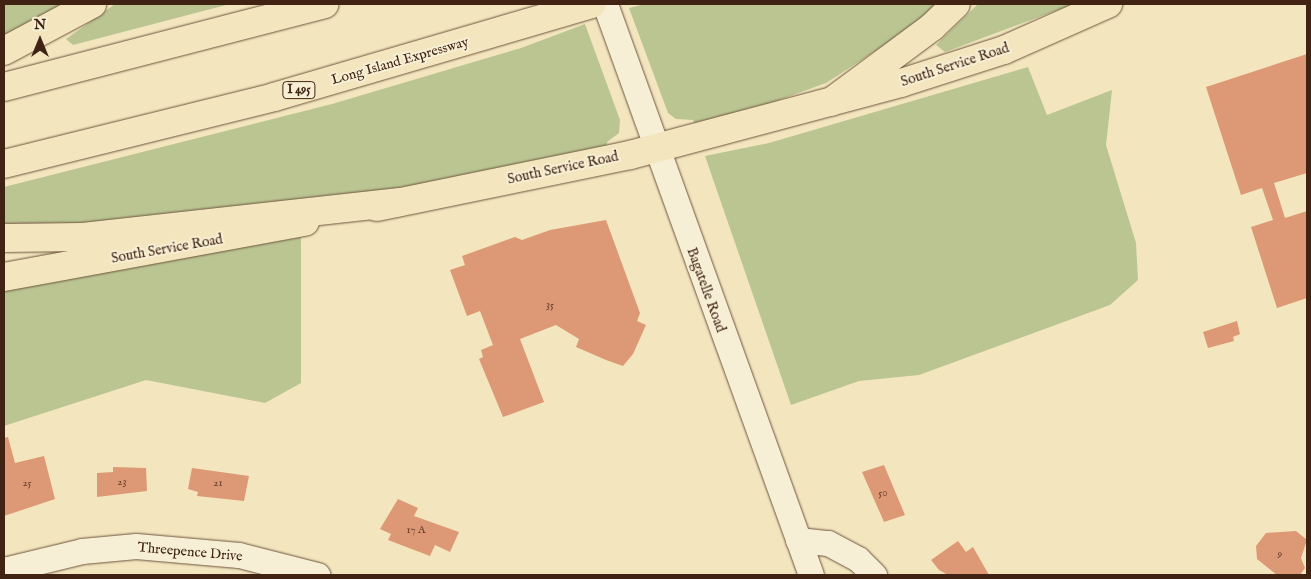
<!DOCTYPE html>
<style>
body{margin:0}
#map{position:relative;width:1311px;height:579px;overflow:hidden;background:#f3e6be;font-family:"IM FELL English",serif}
div>[style]{position:absolute}
.green>*{inset:0;background:#bac592}
.building>*{inset:0;background:#dd9875}
.roads{filter:drop-shadow(0 0 1px #6d543e) drop-shadow(0 0 1px #6d543e)}
.minor>*{height:25px;margin:-12.5px;padding:0 12.5px;transform-origin:12.5px;border-radius:12.5px;background:#f7efd5}
.major>*{height:28px;margin:-14px;padding:0 14px;transform-origin:14px;border-radius:14px;background:#f3e6be}
.highway>*{height:28px;margin:-14px;padding:0 14px;transform-origin:14px;border-radius:14px;background:#f3e6be}
span{translate:-50% -50%;white-space:nowrap;text-align:center;line-height:1.15;-webkit-text-stroke:4px #f7efd5;paint-order:stroke}
.number-label{font-size:11px;color:#67402c}
.number-label span{-webkit-text-stroke-width:0}
.shield-label span{padding:1px 4px;background:#f7efd5;border:1px solid;border-radius:4px;-webkit-text-stroke-width:0}
.shield-label{font-size:12px;color:#402313;font-weight:700}
.street-label{font-size:14px;color:#402313}
.frame{position:absolute;inset:0;border:5px solid #402313;pointer-events:none}
.north{position:absolute;left:15px;top:15px;width:50px;height:50px;-webkit-text-stroke:4px #f7efd5;paint-order:stroke;rotate:0deg;font-size:14px;font-weight:700;line-height:20px;text-align:center;color:#402313}
.north::after{content:'';display:block;margin:auto;width:18px;height:22px;background:#402313;clip-path:polygon(50% 0,100% 100%,50% 72%,0 100%)}
</style>
<div id="map">
<div class="green">
<i style="clip-path:polygon(4px 4px,76px 4px,4px 44px)"></i>
<i style="clip-path:polygon(115px 4px,230px 4px,73px 45px,66px 39px)"></i>
<i style="clip-path:polygon(645px 4px,936px 4px,920px 22px,826px 83px,727px 119px,695px 124px,693px 120px,676px 119px,668px 113px,629px 8px)"></i>
<i style="clip-path:polygon(978px 4px,1074px 4px,945px 52px,936px 45px)"></i>
<i style="clip-path:polygon(585px 24px,620px 120px,619px 133px,607px 142px,607px 147px,450px 182px,138px 222px,4px 229px,4px 187px,332px 104px,521px 48px)"></i>
<i style="clip-path:polygon(1028px 67px,1047px 115px,1112px 90px,1106px 145px,1136px 243px,1138px 280px,1110px 305px,919px 375px,859px 381px,791px 405px,705px 156px,769px 143px)"></i>
<i style="clip-path:polygon(301px 237px,301px 383px,265px 403px,146px 380px,4px 426px,4px 290px)"></i>
</div>
<div class="building">
<i style="clip-path:polygon(1307px 54px,1307px 173px,1274px 183px,1285px 218px,1307px 211px,1307px 298px,1277px 308px,1251px 227px,1273px 220px,1262px 188px,1241px 195px,1206px 87px)"></i>
<i style="clip-path:polygon(606px 220px,640px 313px,637px 321px,646px 325px,633px 354px,623px 366px,606px 360px,576px 347px,579px 339px,556px 325px,520px 339px,544px 402px,503px 417px,479px 359px,483px 357px,481px 350px,493px 345px,480px 311px,467px 316px,450px 270px,465px 265px,462px 256px,515px 237px,522px 240px,550px 230px)"></i>
<i style="clip-path:polygon(1237px 321px,1240px 334px,1233px 337px,1234px 341px,1208px 348px,1203px 332px)"></i>
<i style="clip-path:polygon(8px 437px,15px 463px,44px 456px,55px 499px,4px 516px,4px 438px)"></i>
<i style="clip-path:polygon(884px 465px,905px 515px,884px 522px,862px 472px)"></i>
<i style="clip-path:polygon(113px 467px,146px 468px,147px 491px,97px 497px,97px 473px,113px 472px)"></i>
<i style="clip-path:polygon(192px 468px,249px 476px,244px 501px,197px 496px,198px 492px,188px 489px)"></i>
<i style="clip-path:polygon(398px 499px,418px 508px,414px 516px,459px 532px,450px 552px,435px 545px,430px 556px,388px 540px,391px 534px,380px 529px)"></i>
<i style="clip-path:polygon(1296px 531px,1307px 540px,1301px 558px,1305px 568px,1300px 575px,1277px 575px,1257px 559px,1256px 546px,1266px 533px)"></i>
<i style="clip-path:polygon(958px 541px,966px 552px,973px 547px,989px 575px,948px 575px,939px 570px,931px 560px)"></i>
</div>
<div class="roads">
<div class="minor">
<i style="left:605px;top:4px;width:607px;rotate:70.16deg"></i>
<i style="left:798px;top:540px;width:30px;rotate:6deg"></i>
<i style="left:828px;top:543px;width:34px;rotate:28deg"></i>
<i style="left:858px;top:559px;width:23px;rotate:45deg"></i>
<i style="left:4px;top:570px;width:80px;rotate:-13.7deg"></i>
<i style="left:82px;top:551px;width:54px;rotate:-5.3deg"></i>
<i style="left:136px;top:546px;width:103px;rotate:5deg"></i>
<i style="left:239px;top:555px;width:81px;rotate:14.4deg"></i>
</div>
<div class="major">
<i style="left:377px;top:207px;width:258px;rotate:-11.6deg"></i>
<i style="left:630px;top:155px;width:280px;rotate:-14.9deg"></i>
<i style="left:901px;top:83px;width:108px;rotate:-17.8deg"></i>
<i style="left:1004px;top:50px;width:114px;rotate:-23.9deg"></i>
<i style="left:4px;top:277px;width:306px;rotate:-10.4deg"></i>
</div>
<div class="highway">
<i style="left:4px;top:51px;width:100px;rotate:-28.1deg"></i>
<i style="left:4px;top:87px;width:331px;rotate:-14.5deg"></i>
<i style="left:831px;top:102px;width:126px;rotate:-36.6deg"></i>
<i style="left:932px;top:27px;width:33px;rotate:-44deg"></i>
<i style="left:4px;top:164px;width:278px;rotate:-13.9deg"></i>
<i style="left:274px;top:97px;width:331px;rotate:-16.3deg"></i>
<i style="left:4px;top:238px;width:79px;rotate:-0.7deg"></i>
<i style="left:83px;top:237px;width:319px;rotate:-6.3deg"></i>
</div>
</div>
<div class="number-label">
<span style="left:550px;top:305px">35</span>
<span style="left:122px;top:482px">23</span>
<span style="left:27px;top:483px">25</span>
<span style="left:218px;top:483px">21</span>
<span style="left:883px;top:493px">50</span>
<span style="left:416px;top:530px">17 A</span>
<span style="left:1280px;top:554px">9</span>
</div>
<div class="shield-label">
<span style="left:299px;top:90px">I 495</span>
</div>
<div class="street-label">
<span style="left:400px;top:61px;rotate:-16deg">Long Island Expressway</span>
<span style="left:955px;top:65px;rotate:-18deg">South Service Road</span>
<span style="left:563px;top:168px;rotate:-12deg">South Service Road</span>
<span style="left:167px;top:249px;rotate:-10deg">South Service Road</span>
<span style="left:706px;top:290px;rotate:70deg">Bagatelle Road</span>
<span style="left:190px;top:552px;rotate:5deg">Threepence Drive</span>
</div>
<div class="frame"></div>
<div class="north">N</div>
</div>
